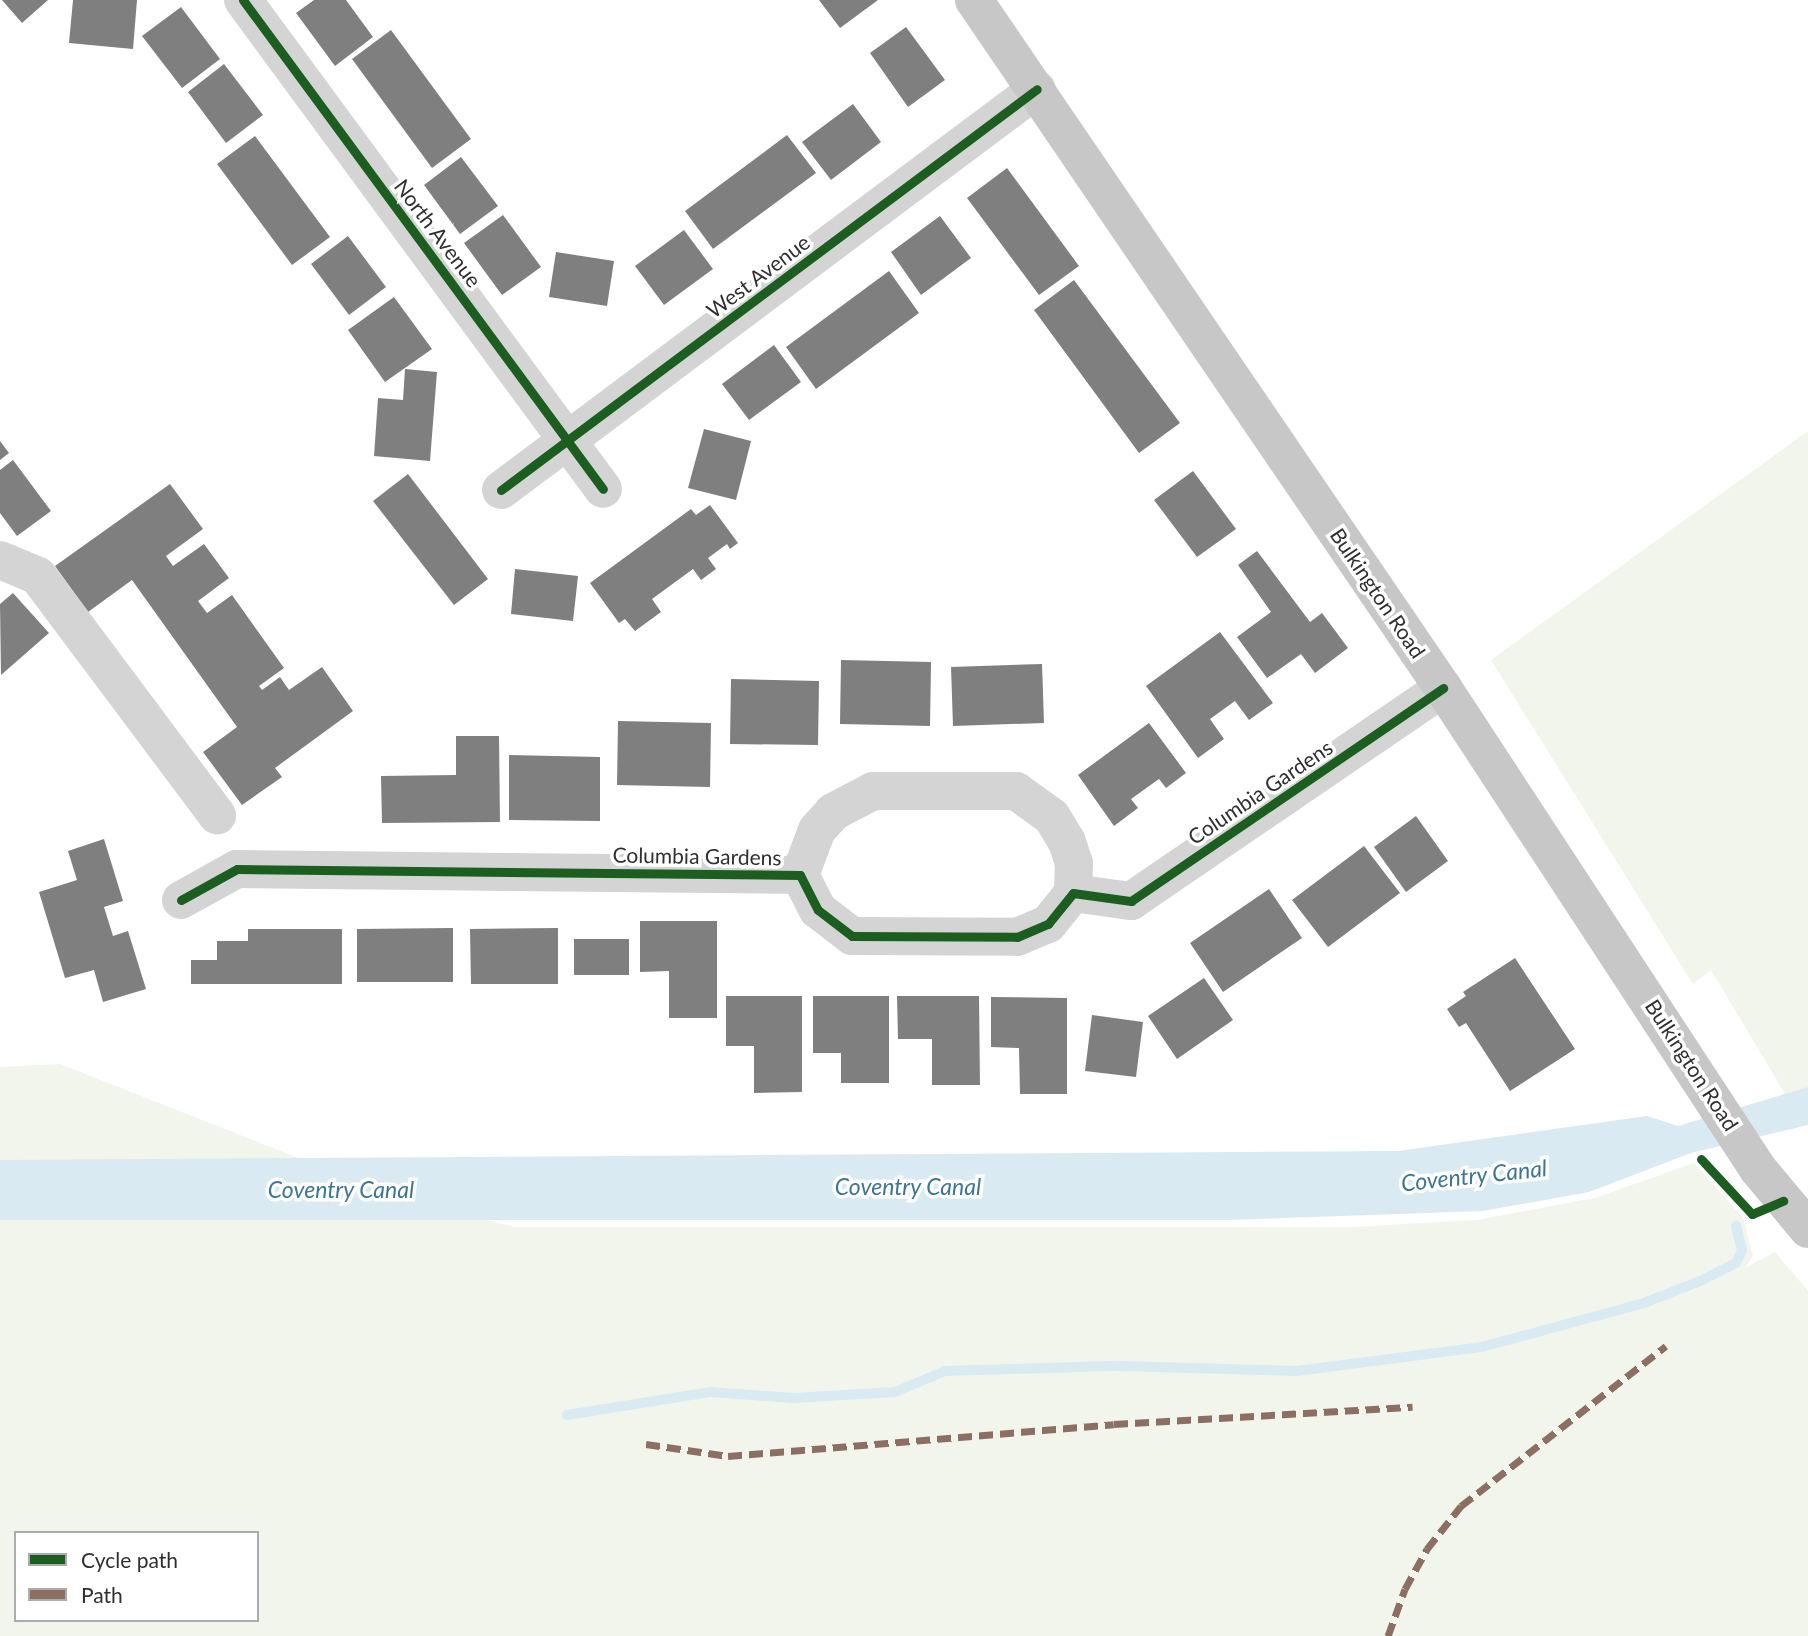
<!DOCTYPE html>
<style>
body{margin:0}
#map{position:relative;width:1808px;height:1636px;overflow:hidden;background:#fff;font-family:Lato,sans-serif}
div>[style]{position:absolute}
.green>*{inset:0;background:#f1f5ec}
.water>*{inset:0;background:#daeaf2}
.stream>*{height:10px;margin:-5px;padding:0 5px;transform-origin:5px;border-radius:5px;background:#daeaf2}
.building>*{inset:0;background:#7f7f7f}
.minor>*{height:38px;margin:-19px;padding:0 19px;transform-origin:19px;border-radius:19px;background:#d4d4d4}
.major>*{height:38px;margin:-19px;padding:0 19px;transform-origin:19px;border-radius:19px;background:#c7c7c7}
.quiet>*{height:7px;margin-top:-3.5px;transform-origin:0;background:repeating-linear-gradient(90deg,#8d6e63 0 14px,transparent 0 21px)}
.cycleway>*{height:9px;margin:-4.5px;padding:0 4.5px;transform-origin:4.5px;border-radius:4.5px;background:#1b5e20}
span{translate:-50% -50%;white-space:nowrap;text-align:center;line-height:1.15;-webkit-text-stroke:7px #fff;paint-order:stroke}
.street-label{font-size:21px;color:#2f2f2f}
.water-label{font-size:23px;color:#3d7692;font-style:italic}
.legend{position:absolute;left:14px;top:1531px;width:245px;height:91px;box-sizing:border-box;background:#fff;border:2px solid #acacac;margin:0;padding:9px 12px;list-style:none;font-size:21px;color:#2f2f2f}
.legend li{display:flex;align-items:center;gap:14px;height:35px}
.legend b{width:35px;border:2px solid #acacac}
</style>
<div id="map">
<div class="green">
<i style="clip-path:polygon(1808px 431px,1808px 1087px,1787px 1097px,1711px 970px,1693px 984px,1491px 660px)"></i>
<i style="clip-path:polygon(evenodd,60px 1064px,382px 1191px,514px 1227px,1352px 1227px,1477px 1220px,1595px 1198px,1694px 1163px,1743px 1218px,1753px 1256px,1745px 1268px,1775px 1252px,1808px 1291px,1808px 1636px,0 1636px,0 1067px,60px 1064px,16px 1533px,257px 1533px,257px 1620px,16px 1620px,16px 1533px)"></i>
</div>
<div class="water">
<i style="clip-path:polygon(1808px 1087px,1808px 1125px,1691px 1153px,1589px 1192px,1483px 1211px,1228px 1220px,0 1220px,0 1160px,1398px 1151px,1647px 1116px,1678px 1126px)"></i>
</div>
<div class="stream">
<i style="left:567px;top:1415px;width:146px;rotate:-9.1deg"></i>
<i style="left:711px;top:1392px;width:82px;rotate:4.2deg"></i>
<i style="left:793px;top:1398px;width:102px;rotate:-3.4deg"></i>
<i style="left:895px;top:1392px;width:54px;rotate:-22.8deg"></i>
<i style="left:945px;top:1371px;width:173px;rotate:-1.7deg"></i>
<i style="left:1118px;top:1366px;width:179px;rotate:1.6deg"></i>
<i style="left:1297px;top:1371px;width:187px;rotate:-7.4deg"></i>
<i style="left:1482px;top:1347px;width:168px;rotate:-15.2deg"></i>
<i style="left:1644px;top:1303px;width:60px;rotate:-21.4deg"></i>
<i style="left:1700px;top:1281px;width:40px;rotate:-26.6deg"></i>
<i style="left:1736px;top:1263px;width:14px;rotate:-65deg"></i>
<i style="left:1742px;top:1250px;width:25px;rotate:-104deg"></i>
</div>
<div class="building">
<i style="clip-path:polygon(2px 0,48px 0,22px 23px)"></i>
<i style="clip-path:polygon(73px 0,137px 0,133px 49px,69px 43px)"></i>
<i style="clip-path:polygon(314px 0,346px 0,373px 37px,335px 66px,296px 13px)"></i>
<i style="clip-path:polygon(819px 0,878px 0,840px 28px)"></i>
<i style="clip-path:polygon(181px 7px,220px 59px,182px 88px,142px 36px)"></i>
<i style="clip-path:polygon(906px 27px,945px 80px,908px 107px,870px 53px)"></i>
<i style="clip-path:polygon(391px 30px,471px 139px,432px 168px,352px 59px)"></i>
<i style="clip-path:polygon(224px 64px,263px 115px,226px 143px,188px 92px)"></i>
<i style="clip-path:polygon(853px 104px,881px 142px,831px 180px,802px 142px)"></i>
<i style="clip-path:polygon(787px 135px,816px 173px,713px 249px,685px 211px)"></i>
<i style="clip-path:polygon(255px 136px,330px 237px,292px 265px,217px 164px)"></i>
<i style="clip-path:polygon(461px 157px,498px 206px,460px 234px,424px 185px)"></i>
<i style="clip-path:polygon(1007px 168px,1079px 266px,1039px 295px,967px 198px)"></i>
<i style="clip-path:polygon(503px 215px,541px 267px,502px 295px,464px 243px)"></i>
<i style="clip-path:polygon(940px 216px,971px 258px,921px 295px,891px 252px)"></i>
<i style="clip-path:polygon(684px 230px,713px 269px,664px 305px,635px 266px)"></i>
<i style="clip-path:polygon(348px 236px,386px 287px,349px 315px,311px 264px)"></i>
<i style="clip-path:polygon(556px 252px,614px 261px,607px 306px,549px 297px)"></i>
<i style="clip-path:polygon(889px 271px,919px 313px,816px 389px,786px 347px)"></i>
<i style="clip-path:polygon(1074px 280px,1180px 423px,1139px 453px,1034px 310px)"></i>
<i style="clip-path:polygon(394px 297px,432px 349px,385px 382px,348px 330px)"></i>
<i style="clip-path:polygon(774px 345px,801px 382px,749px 420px,722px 384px)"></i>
<i style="clip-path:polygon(405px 369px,437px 372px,430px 461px,374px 456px,378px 398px,403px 400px)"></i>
<i style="clip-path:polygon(704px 429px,751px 441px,736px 500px,688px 488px)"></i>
<i style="clip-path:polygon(0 441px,9px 453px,0 460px)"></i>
<i style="clip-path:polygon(13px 460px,51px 511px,17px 536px,0 513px,0 470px)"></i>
<i style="clip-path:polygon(1193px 471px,1236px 529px,1197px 557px,1154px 500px)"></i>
<i style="clip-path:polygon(408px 474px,488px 579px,454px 605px,373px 501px)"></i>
<i style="clip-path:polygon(170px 484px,203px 529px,166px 556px,173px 566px,204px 544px,229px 578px,198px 601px,207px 613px,232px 595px,284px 668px,259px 686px,262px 690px,280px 677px,289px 690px,322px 667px,353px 711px,275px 768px,282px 777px,242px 805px,203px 752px,237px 727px,132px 580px,88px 612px,55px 566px)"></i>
<i style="clip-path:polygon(710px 505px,738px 543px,730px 549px,727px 544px,708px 558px,716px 569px,701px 580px,693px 569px,652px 599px,661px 612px,635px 631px,625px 619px,619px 623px,590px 583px,691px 509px,696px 515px)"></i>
<i style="clip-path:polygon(1257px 551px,1310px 622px,1322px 613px,1348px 648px,1315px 673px,1301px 654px,1267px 678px,1237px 637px,1271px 612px,1238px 565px)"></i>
<i style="clip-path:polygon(515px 569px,578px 576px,573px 621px,511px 614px)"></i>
<i style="clip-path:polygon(13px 593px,49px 633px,1px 675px,0 604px)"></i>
<i style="clip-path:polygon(1220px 632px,1273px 703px,1249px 720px,1235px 701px,1210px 719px,1224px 739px,1198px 758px,1146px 686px)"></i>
<i style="clip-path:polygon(841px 660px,931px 662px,930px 726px,840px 724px)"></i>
<i style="clip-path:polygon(1042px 664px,1044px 723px,953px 726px,951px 667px)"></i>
<i style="clip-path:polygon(731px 679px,819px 681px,818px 745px,730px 744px)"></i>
<i style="clip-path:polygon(618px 721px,711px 723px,710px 787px,617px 785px)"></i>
<i style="clip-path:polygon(1149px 723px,1186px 773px,1166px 788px,1159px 779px,1131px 799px,1138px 808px,1114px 826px,1078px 775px)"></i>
<i style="clip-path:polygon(456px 736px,499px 736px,500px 822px,382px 823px,381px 776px,456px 775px)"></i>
<i style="clip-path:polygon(509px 755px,600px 757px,600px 821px,509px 820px)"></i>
<i style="clip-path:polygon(1416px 816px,1448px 861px,1406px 892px,1374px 847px)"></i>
<i style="clip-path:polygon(104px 839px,123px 901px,104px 907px,113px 936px,128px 931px,146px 989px,103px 1002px,94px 970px,65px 978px,39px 892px,77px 880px,68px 851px)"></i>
<i style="clip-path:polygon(1364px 846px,1400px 893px,1328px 947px,1292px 900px)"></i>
<i style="clip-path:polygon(1269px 889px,1302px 938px,1223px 992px,1190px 943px)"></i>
<i style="clip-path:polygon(640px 921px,717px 921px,717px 1018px,669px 1018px,669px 971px,640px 972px)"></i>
<i style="clip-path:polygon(453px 928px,453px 982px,357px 982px,357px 929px)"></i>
<i style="clip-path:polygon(558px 928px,558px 984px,471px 984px,470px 929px)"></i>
<i style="clip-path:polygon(248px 929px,342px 929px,342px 984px,191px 984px,191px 960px,217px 960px,217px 941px,248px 941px)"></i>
<i style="clip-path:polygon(574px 939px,629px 939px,629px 975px,574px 975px)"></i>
<i style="clip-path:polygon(1515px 958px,1575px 1049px,1510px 1091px,1466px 1023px,1459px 1027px,1447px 1009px,1466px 996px,1463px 992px)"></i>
<i style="clip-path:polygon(1204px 978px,1233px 1020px,1177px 1059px,1148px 1016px)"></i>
<i style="clip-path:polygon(726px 996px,802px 996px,802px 1092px,754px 1093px,754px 1046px,726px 1046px)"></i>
<i style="clip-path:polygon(813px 996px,889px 996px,889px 1083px,841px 1083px,841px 1053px,813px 1053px)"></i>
<i style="clip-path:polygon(897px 996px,979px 996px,980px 1085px,932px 1085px,932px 1039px,898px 1039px)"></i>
<i style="clip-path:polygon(991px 997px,1067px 998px,1067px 1094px,1020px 1094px,1019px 1048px,991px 1047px)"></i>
<i style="clip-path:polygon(1092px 1015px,1143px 1022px,1136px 1077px,1085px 1071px)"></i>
</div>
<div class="minor">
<i style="left:243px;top:0;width:607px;rotate:53.64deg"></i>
<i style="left:501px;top:490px;width:669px;rotate:-36.8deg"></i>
<i style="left:0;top:560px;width:41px;rotate:22.8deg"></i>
<i style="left:38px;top:576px;width:299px;rotate:53.2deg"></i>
<i style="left:800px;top:875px;width:48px;rotate:-69.3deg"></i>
<i style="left:817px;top:830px;width:24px;rotate:-48deg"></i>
<i style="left:833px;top:812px;width:45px;rotate:-27.7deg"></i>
<i style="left:873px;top:791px;width:143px"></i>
<i style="left:1016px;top:791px;width:44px;rotate:35.8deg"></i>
<i style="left:1052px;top:817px;width:29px;rotate:59deg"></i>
<i style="left:1067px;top:842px;width:22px;rotate:72deg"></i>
<i style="left:1074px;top:863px;width:30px;rotate:92deg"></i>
<i style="left:181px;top:900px;width:64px;rotate:-29deg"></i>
<i style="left:237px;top:869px;width:563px;rotate:0.61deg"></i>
<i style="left:800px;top:875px;width:39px;rotate:63deg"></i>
<i style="left:818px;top:910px;width:43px;rotate:37.4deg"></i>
<i style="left:852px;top:936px;width:165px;rotate:0.3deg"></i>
<i style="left:1017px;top:937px;width:34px;rotate:-23deg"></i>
<i style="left:1048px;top:924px;width:40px;rotate:-51deg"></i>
<i style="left:1073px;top:893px;width:59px;rotate:7.9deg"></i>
<i style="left:1131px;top:901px;width:378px;rotate:-34.3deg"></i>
</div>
<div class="major">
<i style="left:974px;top:0;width:833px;rotate:55.72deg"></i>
<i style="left:1443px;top:688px;width:575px;rotate:56.78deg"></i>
<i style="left:1758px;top:1169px;width:78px;rotate:50.2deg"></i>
</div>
<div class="quiet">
<i style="left:646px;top:1444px;width:83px;rotate:8.3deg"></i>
<i style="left:728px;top:1456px;width:387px;rotate:-4.7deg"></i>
<i style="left:1114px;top:1424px;width:299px;rotate:-3.3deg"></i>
<i style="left:1388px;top:1636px;width:50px;rotate:-70.1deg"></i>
<i style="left:1405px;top:1589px;width:46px;rotate:-61.2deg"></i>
<i style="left:1427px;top:1549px;width:55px;rotate:-51.7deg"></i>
<i style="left:1461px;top:1506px;width:260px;rotate:-38deg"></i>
</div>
<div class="cycleway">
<i style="left:243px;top:0;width:607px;rotate:53.64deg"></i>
<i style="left:501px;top:490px;width:669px;rotate:-36.8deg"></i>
<i style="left:181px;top:900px;width:64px;rotate:-29deg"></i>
<i style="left:237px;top:869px;width:563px;rotate:0.61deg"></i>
<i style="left:800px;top:875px;width:39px;rotate:63deg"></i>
<i style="left:818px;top:910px;width:43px;rotate:37.4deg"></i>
<i style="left:852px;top:936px;width:165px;rotate:0.3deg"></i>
<i style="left:1017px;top:937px;width:34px;rotate:-23deg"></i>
<i style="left:1048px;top:924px;width:40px;rotate:-51deg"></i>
<i style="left:1073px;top:893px;width:59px;rotate:7.9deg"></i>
<i style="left:1131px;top:901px;width:378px;rotate:-34.3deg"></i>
<i style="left:1701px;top:1159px;width:75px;rotate:47.2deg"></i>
<i style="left:1752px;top:1214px;width:34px;rotate:-23deg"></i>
</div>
<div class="street-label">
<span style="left:438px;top:233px;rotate:53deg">North Avenue</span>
<span style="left:758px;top:276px;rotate:-37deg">West Avenue</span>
<span style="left:1378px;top:593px;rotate:56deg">Bulkington Road</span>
<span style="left:1260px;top:792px;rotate:-34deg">Columbia Gardens</span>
<span style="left:697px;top:856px;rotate:1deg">Columbia Gardens</span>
<span style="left:1692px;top:1065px;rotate:57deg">Bulkington Road</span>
</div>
<div class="water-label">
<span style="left:1474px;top:1175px;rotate:-6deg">Coventry Canal</span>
<span style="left:908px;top:1186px">Coventry Canal</span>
<span style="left:341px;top:1189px">Coventry Canal</span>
</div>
<ul class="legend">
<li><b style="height:9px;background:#1b5e20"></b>Cycle path</li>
<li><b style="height:9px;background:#8d6e63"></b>Path</li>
</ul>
</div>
